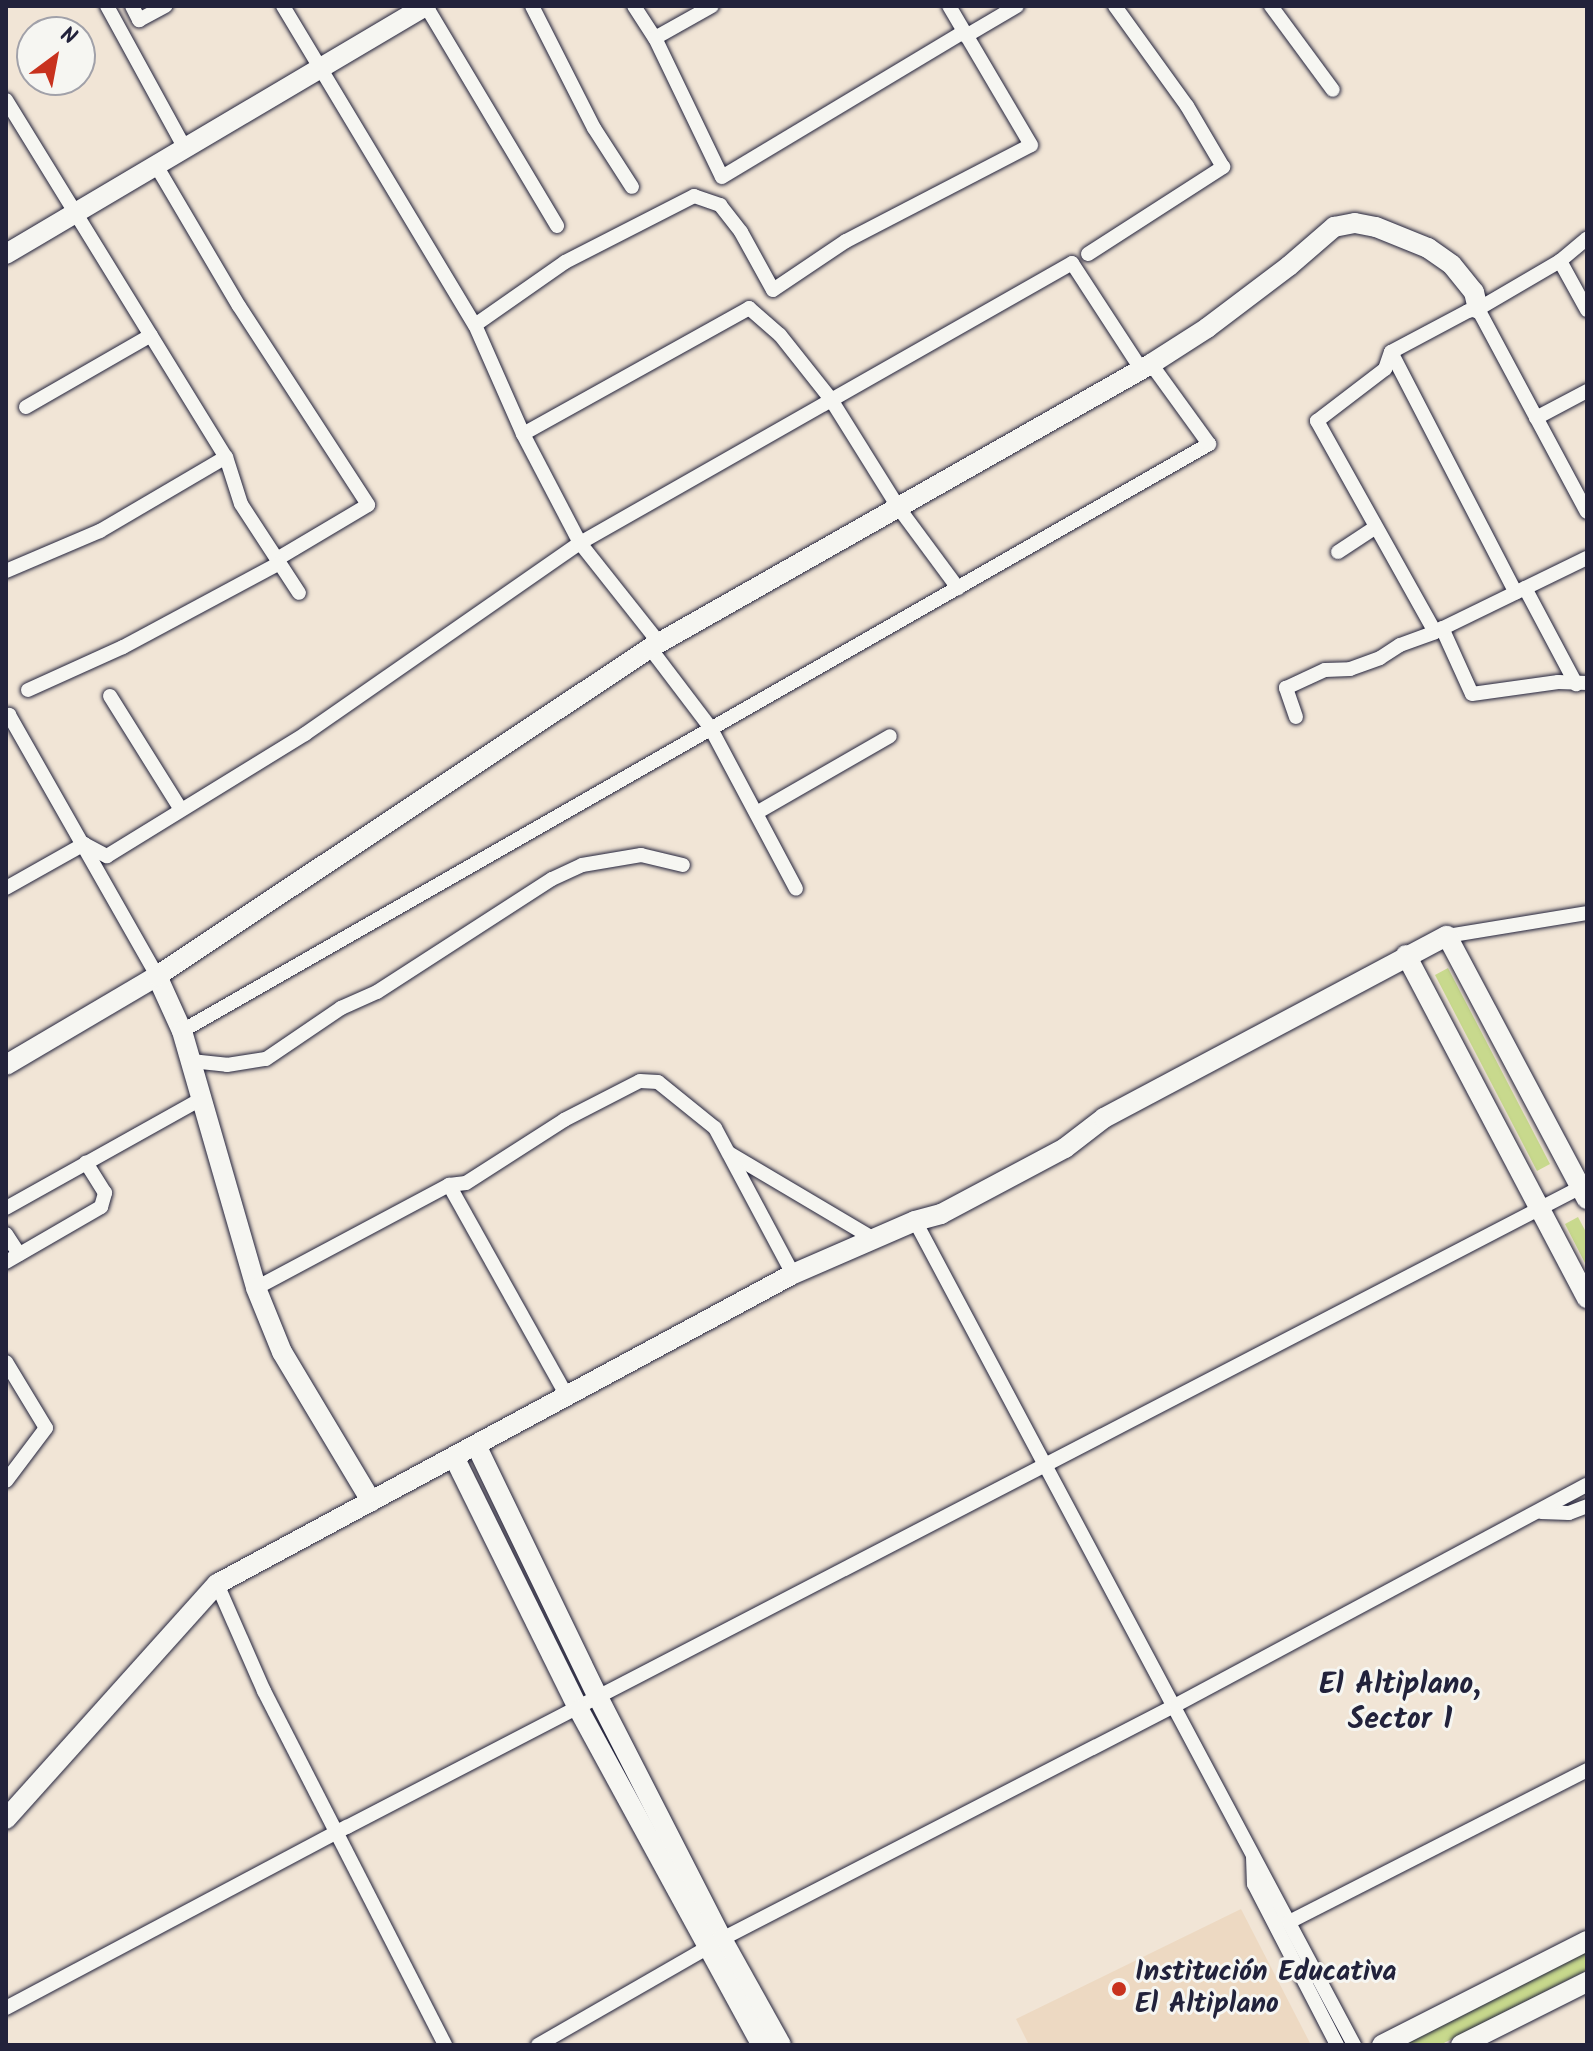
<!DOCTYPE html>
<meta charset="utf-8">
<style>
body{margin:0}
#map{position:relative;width:1593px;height:2051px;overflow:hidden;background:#f1e5d6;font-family:Kalam,sans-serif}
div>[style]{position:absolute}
.built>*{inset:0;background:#edd9c2}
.green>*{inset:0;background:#c8d98d}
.roads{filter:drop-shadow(0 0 2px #22223b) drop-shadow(0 0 2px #22223b)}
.street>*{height:14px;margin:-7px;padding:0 7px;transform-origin:7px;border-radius:7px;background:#f6f6f2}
.secondary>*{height:20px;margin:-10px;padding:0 10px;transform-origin:10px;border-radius:10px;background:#f6f6f2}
.dots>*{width:22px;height:22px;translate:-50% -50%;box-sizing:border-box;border:4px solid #f6f6f2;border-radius:50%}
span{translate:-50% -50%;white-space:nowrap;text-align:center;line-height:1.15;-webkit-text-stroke:6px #f6f6f2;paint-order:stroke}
.poi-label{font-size:28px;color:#22223b;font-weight:700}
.left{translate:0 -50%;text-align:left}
.neighbourhood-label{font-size:30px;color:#22223b;font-weight:700}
.frame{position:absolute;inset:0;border:8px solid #22223b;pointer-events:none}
.north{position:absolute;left:16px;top:16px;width:80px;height:80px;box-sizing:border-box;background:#f6f6f2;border:2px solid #a1a1a9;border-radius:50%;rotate:32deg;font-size:22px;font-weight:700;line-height:32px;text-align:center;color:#22223b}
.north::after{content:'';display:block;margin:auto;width:28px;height:36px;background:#c8321e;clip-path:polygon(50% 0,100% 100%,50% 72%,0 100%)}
</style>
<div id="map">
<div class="built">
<i style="clip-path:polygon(1241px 1909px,1311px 2045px,1029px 2045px,1016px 2019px)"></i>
</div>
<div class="green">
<i style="clip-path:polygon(1448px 968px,1550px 1164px,1537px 1171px,1435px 975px)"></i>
<i style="clip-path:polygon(1578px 1217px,1587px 1234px,1587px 1267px,1565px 1224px)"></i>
<i style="clip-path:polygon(1587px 1950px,1587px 1970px,1440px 2045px,1403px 2045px)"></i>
</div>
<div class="roads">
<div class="street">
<i style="left:107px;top:6px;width:164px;rotate:61.3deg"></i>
<i style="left:132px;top:6px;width:16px;rotate:63deg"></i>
<i style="left:139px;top:20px;width:30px;rotate:-28deg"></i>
<i style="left:283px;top:6px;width:372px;rotate:59deg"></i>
<i style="left:475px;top:325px;width:119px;rotate:66.2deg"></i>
<i style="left:523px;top:434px;width:123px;rotate:62.4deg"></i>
<i style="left:580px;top:543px;width:129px;rotate:51.6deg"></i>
<i style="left:426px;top:6px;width:256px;rotate:59.2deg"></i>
<i style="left:532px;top:6px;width:137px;rotate:63.1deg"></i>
<i style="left:594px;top:128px;width:70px;rotate:57.2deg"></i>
<i style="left:634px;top:6px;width:38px;rotate:57deg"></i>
<i style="left:655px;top:38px;width:154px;rotate:64.3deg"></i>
<i style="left:722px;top:177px;width:281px;rotate:-31deg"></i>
<i style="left:1271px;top:6px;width:104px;rotate:53.6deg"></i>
<i style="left:966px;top:36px;width:59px;rotate:-30.5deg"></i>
<i style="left:655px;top:38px;width:65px;rotate:-29.3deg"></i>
<i style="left:6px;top:100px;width:419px;rotate:58.4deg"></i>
<i style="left:226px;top:457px;width:49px;rotate:72.3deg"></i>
<i style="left:241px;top:504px;width:106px;rotate:56.9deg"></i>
<i style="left:157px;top:167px;width:161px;rotate:59.5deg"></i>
<i style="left:239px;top:306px;width:237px;rotate:57deg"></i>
<i style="left:368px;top:505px;width:106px;rotate:149.3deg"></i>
<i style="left:1088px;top:254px;width:161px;rotate:-32.8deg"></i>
<i style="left:1223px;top:167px;width:71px;rotate:-120.5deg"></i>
<i style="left:1187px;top:106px;width:123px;rotate:-125.8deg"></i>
<i style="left:1560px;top:261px;width:56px;rotate:61.1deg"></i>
<i style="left:1478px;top:309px;width:230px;rotate:61.8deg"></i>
<i style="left:475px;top:325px;width:110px;rotate:-35deg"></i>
<i style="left:565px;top:262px;width:145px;rotate:-27.1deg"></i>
<i style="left:694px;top:196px;width:28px;rotate:19deg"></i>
<i style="left:720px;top:205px;width:34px;rotate:52deg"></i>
<i style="left:741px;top:232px;width:66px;rotate:61.1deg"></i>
<i style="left:773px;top:290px;width:88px;rotate:-33.9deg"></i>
<i style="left:846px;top:241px;width:208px;rotate:-27.4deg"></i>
<i style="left:1031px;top:145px;width:161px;rotate:-120.5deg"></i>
<i style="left:1391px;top:352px;width:271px;rotate:62.6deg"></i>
<i style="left:26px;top:407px;width:144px;rotate:-29.9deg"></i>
<i style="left:1536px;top:418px;width:58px;rotate:-27.9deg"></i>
<i style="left:523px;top:434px;width:259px;rotate:-29.1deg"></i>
<i style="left:749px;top:308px;width:41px;rotate:41.1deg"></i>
<i style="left:780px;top:335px;width:80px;rotate:51.6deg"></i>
<i style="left:830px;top:398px;width:128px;rotate:58deg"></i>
<i style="left:898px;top:507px;width:101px;rotate:53.5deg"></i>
<i style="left:1338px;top:552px;width:45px;rotate:-33.3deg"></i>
<i style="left:6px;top:571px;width:102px;rotate:-23.1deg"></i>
<i style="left:100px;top:531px;width:146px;rotate:-30.4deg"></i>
<i style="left:1525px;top:588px;width:109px;rotate:62deg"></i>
<i style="left:1442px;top:628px;width:72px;rotate:65.6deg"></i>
<i style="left:1472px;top:694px;width:87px;rotate:-7.9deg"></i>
<i style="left:1558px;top:682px;width:29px;rotate:2deg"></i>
<i style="left:1435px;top:632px;width:242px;rotate:-119.2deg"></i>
<i style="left:1317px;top:421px;width:86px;rotate:-37.4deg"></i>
<i style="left:1385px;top:369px;width:18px;rotate:-71deg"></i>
<i style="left:1391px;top:352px;width:87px;rotate:-28deg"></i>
<i style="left:1468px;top:311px;width:10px;rotate:-11deg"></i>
<i style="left:1478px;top:309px;width:95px;rotate:-30.3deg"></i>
<i style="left:1560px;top:261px;width:35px;rotate:-40deg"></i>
<i style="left:650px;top:648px;width:99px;rotate:52.8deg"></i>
<i style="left:710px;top:727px;width:183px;rotate:62deg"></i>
<i style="left:28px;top:690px;width:104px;rotate:-24.4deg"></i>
<i style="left:123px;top:647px;width:176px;rotate:-28.2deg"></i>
<i style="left:110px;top:696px;width:132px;rotate:58deg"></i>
<i style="left:6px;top:717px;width:4px;rotate:-34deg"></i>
<i style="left:9px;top:715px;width:300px;rotate:60.4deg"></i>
<i style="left:1296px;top:717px;width:31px;rotate:-109deg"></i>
<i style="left:1286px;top:688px;width:43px;rotate:-24.8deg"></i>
<i style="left:1325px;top:670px;width:25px;rotate:-2deg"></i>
<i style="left:1350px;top:669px;width:32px;rotate:-20deg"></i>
<i style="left:1380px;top:658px;width:24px;rotate:-33deg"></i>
<i style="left:1400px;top:645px;width:37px;rotate:-20deg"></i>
<i style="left:1435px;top:632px;width:169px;rotate:-26deg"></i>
<i style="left:758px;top:812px;width:152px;rotate:-29.9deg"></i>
<i style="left:6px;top:888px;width:90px;rotate:-29.4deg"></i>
<i style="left:84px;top:844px;width:26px;rotate:28deg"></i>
<i style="left:107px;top:856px;width:233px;rotate:-31.6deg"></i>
<i style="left:305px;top:734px;width:335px;rotate:-34.8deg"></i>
<i style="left:580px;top:543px;width:566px;rotate:-29.64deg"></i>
<i style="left:1072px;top:263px;width:126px;rotate:56.9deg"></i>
<i style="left:1447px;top:936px;width:142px;rotate:-9.3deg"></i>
<i style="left:182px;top:1031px;width:1183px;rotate:-29.75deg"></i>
<i style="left:1209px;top:444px;width:99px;rotate:-125.9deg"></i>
<i style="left:191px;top:1061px;width:36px;rotate:6deg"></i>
<i style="left:227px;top:1065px;width:39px;rotate:-9deg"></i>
<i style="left:266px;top:1059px;width:91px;rotate:-34.2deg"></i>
<i style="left:341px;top:1008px;width:39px;rotate:-24deg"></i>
<i style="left:377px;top:992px;width:208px;rotate:-32.9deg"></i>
<i style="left:552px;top:879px;width:33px;rotate:-25deg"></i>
<i style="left:582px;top:865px;width:60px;rotate:-9.6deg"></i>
<i style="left:641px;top:855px;width:43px;rotate:13.4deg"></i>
<i style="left:729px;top:1153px;width:169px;rotate:30.7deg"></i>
<i style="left:449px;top:1185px;width:242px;rotate:60.8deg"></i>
<i style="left:6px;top:1208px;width:226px;rotate:-29.2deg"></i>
<i style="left:915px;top:1221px;width:934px;rotate:61.95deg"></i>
<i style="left:6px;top:1234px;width:24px;rotate:57deg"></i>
<i style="left:6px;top:1262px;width:110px;rotate:-30.1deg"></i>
<i style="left:101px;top:1207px;width:15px;rotate:-74deg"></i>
<i style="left:105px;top:1193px;width:36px;rotate:-122deg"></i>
<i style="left:256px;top:1288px;width:219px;rotate:-28.1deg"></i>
<i style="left:449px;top:1185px;width:17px;rotate:-7deg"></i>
<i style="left:466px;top:1183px;width:117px;rotate:-32.7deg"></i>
<i style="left:564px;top:1120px;width:85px;rotate:-27.2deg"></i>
<i style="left:640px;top:1081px;width:18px;rotate:3deg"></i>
<i style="left:658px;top:1082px;width:73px;rotate:38.9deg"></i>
<i style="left:715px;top:1128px;width:166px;rotate:61.9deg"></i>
<i style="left:6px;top:1362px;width:77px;rotate:58.8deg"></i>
<i style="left:46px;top:1428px;width:66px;rotate:127deg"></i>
<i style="left:1541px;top:1512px;width:28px;rotate:2deg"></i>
<i style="left:1569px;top:1513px;width:19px;rotate:-21deg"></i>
<i style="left:217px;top:1584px;width:117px;rotate:66.3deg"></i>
<i style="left:264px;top:1691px;width:398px;rotate:62.9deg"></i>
<i style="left:1253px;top:1857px;width:27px;rotate:88deg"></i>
<i style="left:1254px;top:1884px;width:181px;rotate:62.7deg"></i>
<i style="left:1289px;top:1922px;width:335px;rotate:-27deg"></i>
<i style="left:6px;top:2008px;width:386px;rotate:-28deg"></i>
<i style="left:347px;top:1827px;width:1397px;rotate:-27.41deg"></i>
<i style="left:538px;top:2045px;width:212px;rotate:-29.9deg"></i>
<i style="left:722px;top:1939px;width:511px;rotate:-27.27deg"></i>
<i style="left:1176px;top:1705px;width:466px;rotate:-28.2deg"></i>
</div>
<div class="secondary">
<i style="left:6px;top:254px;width:488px;rotate:-30.6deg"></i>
<i style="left:1406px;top:955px;width:388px;rotate:62.2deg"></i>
<i style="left:157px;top:976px;width:60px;rotate:65.6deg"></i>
<i style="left:182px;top:1031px;width:267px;rotate:73.9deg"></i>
<i style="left:256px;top:1288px;width:69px;rotate:67.9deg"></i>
<i style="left:282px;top:1352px;width:174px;rotate:59.1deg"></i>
<i style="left:6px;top:1065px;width:175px;rotate:-30.5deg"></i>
<i style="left:157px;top:976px;width:592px;rotate:-33.64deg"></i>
<i style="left:650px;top:648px;width:576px;rotate:-29.55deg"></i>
<i style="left:1151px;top:364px;width:67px;rotate:-32.7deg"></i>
<i style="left:1207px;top:328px;width:103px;rotate:-37.1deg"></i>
<i style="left:1289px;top:266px;width:60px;rotate:-40.9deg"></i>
<i style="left:1334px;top:227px;width:21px;rotate:-11deg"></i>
<i style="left:1355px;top:223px;width:21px;rotate:11deg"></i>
<i style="left:1376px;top:227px;width:56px;rotate:22deg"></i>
<i style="left:1428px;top:248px;width:29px;rotate:35deg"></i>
<i style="left:1452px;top:265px;width:35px;rotate:51deg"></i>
<i style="left:1474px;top:292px;width:17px;rotate:77deg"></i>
<i style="left:476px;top:1445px;width:282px;rotate:64.2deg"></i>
<i style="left:599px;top:1699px;width:270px;rotate:62.9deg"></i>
<i style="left:722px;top:1939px;width:121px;rotate:60.9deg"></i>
<i style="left:454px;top:1457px;width:282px;rotate:63.7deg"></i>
<i style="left:579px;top:1710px;width:382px;rotate:61.4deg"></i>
<i style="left:6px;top:1819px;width:316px;rotate:-48.1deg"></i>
<i style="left:217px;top:1584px;width:654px;rotate:-28.29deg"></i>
<i style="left:793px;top:1274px;width:133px;rotate:-23.5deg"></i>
<i style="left:915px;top:1221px;width:27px;rotate:-15deg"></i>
<i style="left:941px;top:1214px;width:140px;rotate:-28deg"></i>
<i style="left:1065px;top:1148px;width:49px;rotate:-37.6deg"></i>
<i style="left:1104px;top:1118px;width:388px;rotate:-28deg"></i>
<i style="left:1447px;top:936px;width:298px;rotate:62deg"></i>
<i style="left:1382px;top:2045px;width:230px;rotate:-26.9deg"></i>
<i style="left:1461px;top:2045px;width:141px;rotate:-26.6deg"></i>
</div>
</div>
<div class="dots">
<i style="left:1119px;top:1989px;background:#c8321e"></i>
</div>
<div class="poi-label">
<span class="left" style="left:1135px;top:1989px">Institución Educativa<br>El Altiplano</span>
</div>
<div class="neighbourhood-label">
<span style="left:1400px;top:1702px">El Altiplano,<br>Sector 1</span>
</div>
<div class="frame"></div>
<div class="north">N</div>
</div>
